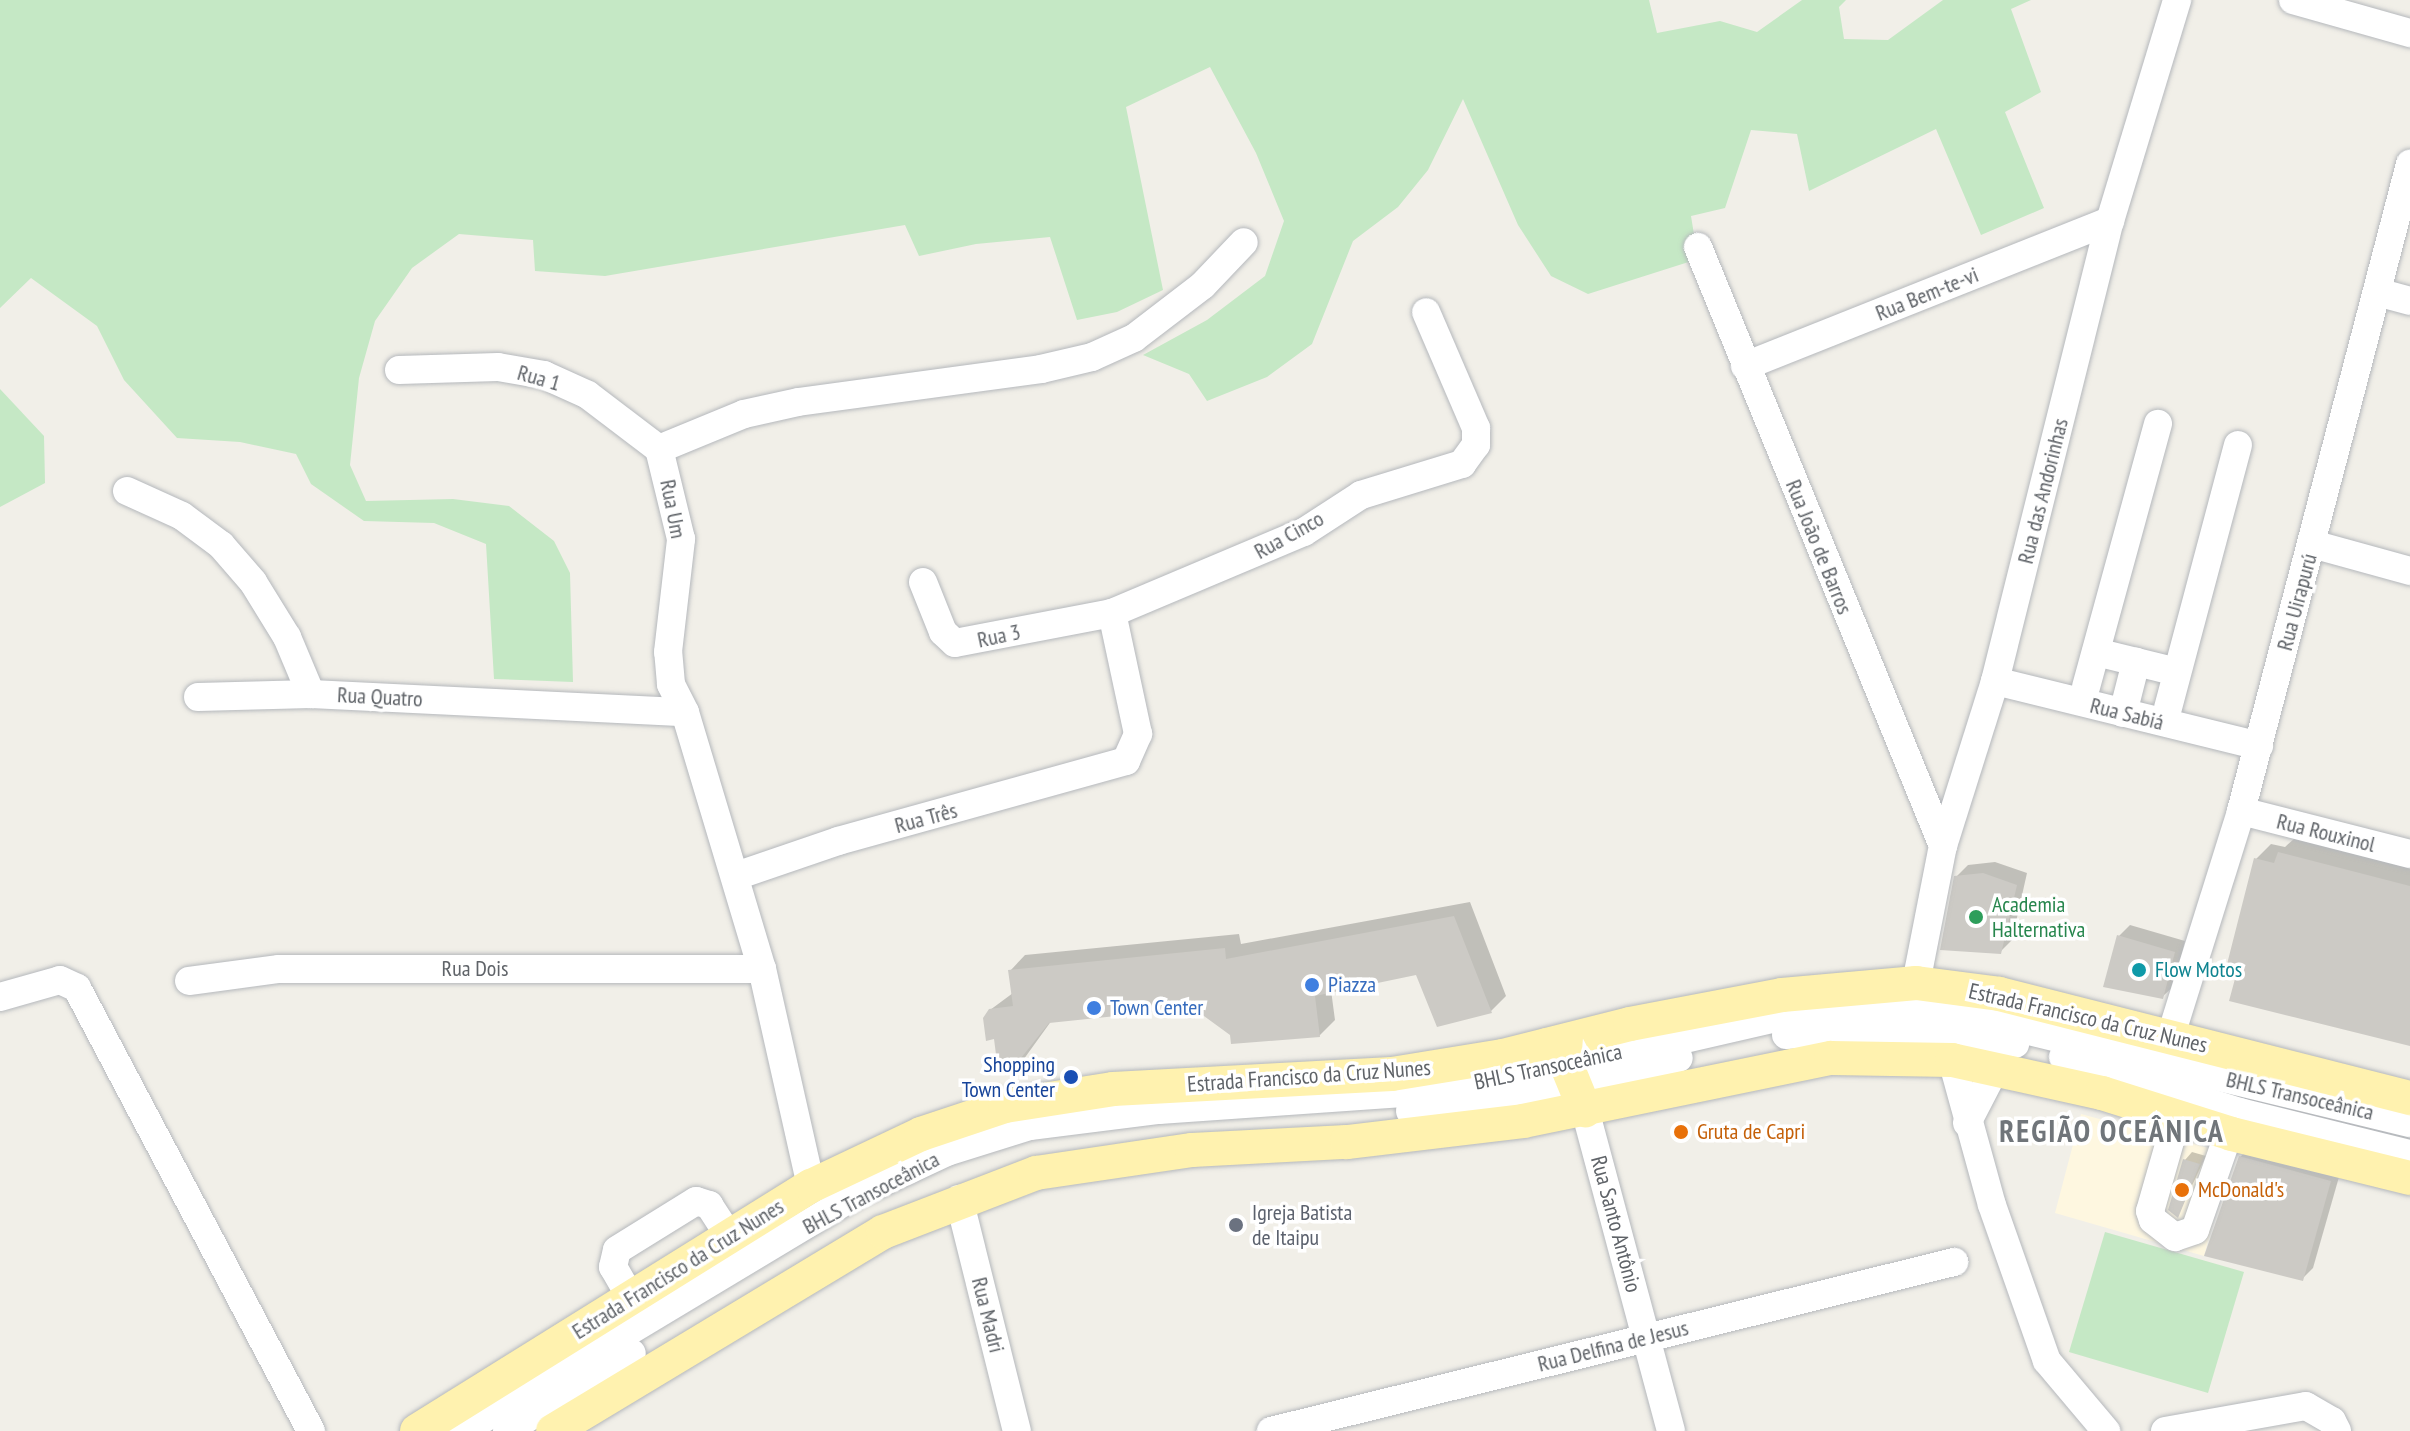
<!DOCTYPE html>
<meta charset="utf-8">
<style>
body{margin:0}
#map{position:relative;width:2410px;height:1431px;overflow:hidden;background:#f1efe8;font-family:"PT Sans Narrow",sans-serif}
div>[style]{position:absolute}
.commercial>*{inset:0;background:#fef7e0}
.green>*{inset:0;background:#c5e8c5}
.shadow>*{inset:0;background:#0003}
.building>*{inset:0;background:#cccac5}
.roads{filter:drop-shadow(0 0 2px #b5b8bc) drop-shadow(0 0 2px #b5b8bc)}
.minor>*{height:28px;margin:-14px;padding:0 14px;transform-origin:14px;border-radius:14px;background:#fff}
.major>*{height:34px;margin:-17px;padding:0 17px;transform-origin:17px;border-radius:17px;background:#fff2af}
.dots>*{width:22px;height:22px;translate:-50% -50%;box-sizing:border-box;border:4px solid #fff;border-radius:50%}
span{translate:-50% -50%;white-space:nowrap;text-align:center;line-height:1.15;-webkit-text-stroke:7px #fff;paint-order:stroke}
.street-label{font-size:22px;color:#5f6368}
.leisure-label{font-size:22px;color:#27864d}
.left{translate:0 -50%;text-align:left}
.culture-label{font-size:22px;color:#0d838f}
.shop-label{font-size:22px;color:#366cbe}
.transit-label{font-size:22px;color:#164399}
.right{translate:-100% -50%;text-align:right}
.food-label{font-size:22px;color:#c56008}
.worship-label{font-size:22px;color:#5b616d}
.district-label{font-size:30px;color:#70757a;font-weight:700;letter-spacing:2px}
</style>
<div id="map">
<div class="commercial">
<i style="clip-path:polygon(2081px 1114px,2231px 1154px,2204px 1256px,2055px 1213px)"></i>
</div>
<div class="green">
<i style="clip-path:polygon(0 0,1649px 0,1657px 33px,1720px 21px,1757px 32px,1802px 0,1846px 0,1839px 7px,1844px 39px,1888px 40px,1943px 0,2031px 0,2011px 9px,2041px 92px,2005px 112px,2044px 208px,1981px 235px,1936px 129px,1809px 191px,1797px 134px,1751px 130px,1725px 208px,1691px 216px,1698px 259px,1588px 294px,1551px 276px,1518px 225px,1463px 99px,1428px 170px,1398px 207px,1353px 241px,1312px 344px,1267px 377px,1207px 401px,1189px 374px,1143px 355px,1207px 320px,1265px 276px,1284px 221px,1256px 153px,1210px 67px,1126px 107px,1163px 290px,1117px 312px,1077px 320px,1050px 237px,976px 244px,919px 256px,905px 225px,605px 276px,535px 271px,533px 240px,459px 234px,412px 268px,375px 321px,359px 378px,350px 465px,366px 501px,453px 499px,509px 506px,554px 541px,570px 573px,573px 682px,494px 679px,486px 544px,434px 523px,364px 521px,311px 484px,296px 454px,240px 442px,177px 438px,124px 380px,97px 326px,31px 278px,0 308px)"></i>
<i style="clip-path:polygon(0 389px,44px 436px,45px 483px,0 507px)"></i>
<i style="clip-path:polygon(2105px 1232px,2244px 1272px,2208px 1393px,2069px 1352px)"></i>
</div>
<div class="shadow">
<i style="clip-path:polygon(2295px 838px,2410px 867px,2410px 1044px,2238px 974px,2256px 859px,2271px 844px,2285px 847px)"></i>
<i style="clip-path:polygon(1995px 862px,2027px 873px,2012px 940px,2000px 952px,1956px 877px,1968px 865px)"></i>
<i style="clip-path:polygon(1470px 902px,1506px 996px,1491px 1011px,1417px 972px,1331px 990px,1335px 1020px,1319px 1036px,1232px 1034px,1194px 1005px,1052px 1020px,1021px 1063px,990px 1010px,1013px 993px,1010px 971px,1025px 955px,1239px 934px,1241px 944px)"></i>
<i style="clip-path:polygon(2130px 925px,2185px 941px,2174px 986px,2162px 997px,2119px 936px)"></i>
<i style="clip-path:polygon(2252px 1146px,2341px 1170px,2313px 1268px,2302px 1279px,2240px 1157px)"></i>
<i style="clip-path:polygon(2192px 1152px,2206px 1156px,2178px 1215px,2185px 1160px)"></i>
</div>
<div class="building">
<i style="clip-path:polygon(2278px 852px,2410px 886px,2410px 1046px,2229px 1001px,2236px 975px,2225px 972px,2254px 858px,2274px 863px)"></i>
<i style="clip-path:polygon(1983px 873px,2017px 885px,2001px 954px,1940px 950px,1954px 876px)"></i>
<i style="clip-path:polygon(1454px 916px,1492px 1013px,1437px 1027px,1416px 975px,1315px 996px,1320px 1037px,1231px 1044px,1230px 1035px,1193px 1008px,1049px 1023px,1021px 1058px,1022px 1065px,998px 1070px,994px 1039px,986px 1041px,983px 1018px,989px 1009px,1013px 1006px,1008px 970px,1225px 948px,1226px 959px)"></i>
<i style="clip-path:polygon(2117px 935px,2175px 952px,2163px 999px,2103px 987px)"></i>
<i style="clip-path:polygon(2239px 1156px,2331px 1181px,2303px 1281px,2204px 1256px)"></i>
<i style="clip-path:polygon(2183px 1159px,2200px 1164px,2178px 1218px,2168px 1210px)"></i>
</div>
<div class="roads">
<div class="minor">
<i style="left:2293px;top:0;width:122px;rotate:15.8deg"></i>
<i style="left:1698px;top:247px;width:647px;rotate:67.75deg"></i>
<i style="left:2377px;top:292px;width:34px;rotate:15deg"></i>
<i style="left:1745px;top:366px;width:393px;rotate:-21.7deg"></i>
<i style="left:399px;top:370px;width:99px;rotate:-1.7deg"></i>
<i style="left:498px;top:367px;width:47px;rotate:9.9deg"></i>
<i style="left:544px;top:375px;width:48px;rotate:24.4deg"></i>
<i style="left:588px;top:395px;width:89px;rotate:37.3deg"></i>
<i style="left:127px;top:491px;width:60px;rotate:24.4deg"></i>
<i style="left:182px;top:516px;width:49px;rotate:36.6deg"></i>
<i style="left:221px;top:545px;width:49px;rotate:49.1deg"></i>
<i style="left:253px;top:582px;width:65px;rotate:58.3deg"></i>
<i style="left:287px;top:637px;width:62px;rotate:67.2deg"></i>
<i style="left:311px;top:694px;width:374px;rotate:2.8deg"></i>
<i style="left:2312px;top:544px;width:102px;rotate:15.4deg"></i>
<i style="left:923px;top:582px;width:54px;rotate:68.2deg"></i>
<i style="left:943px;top:632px;width:16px;rotate:43deg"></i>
<i style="left:955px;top:643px;width:160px;rotate:-10.8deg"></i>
<i style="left:1112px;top:613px;width:208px;rotate:-22.9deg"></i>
<i style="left:1304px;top:532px;width:68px;rotate:-33deg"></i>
<i style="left:1361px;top:495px;width:106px;rotate:-17.1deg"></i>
<i style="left:1462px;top:464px;width:24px;rotate:-54deg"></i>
<i style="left:1476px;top:445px;width:17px;rotate:-90deg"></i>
<i style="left:1476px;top:428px;width:126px;rotate:-113.3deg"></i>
<i style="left:2096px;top:652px;width:83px;rotate:13.9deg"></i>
<i style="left:1995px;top:681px;width:272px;rotate:13.8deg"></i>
<i style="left:2086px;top:687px;width:273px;rotate:-74.7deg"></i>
<i style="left:198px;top:697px;width:113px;rotate:-1.5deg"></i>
<i style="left:2168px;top:708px;width:272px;rotate:-75.1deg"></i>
<i style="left:2123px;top:713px;width:53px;rotate:-75.7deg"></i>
<i style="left:2241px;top:811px;width:174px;rotate:14.3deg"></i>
<i style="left:736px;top:876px;width:108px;rotate:-18.9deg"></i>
<i style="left:838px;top:841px;width:299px;rotate:-15.5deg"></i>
<i style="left:1126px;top:761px;width:30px;rotate:-66deg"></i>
<i style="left:1138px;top:734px;width:124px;rotate:-102.1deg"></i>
<i style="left:189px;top:981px;width:91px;rotate:-7.6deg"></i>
<i style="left:279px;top:969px;width:483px"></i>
<i style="left:1916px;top:983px;width:140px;rotate:-78.9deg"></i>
<i style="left:1943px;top:846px;width:173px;rotate:-72.5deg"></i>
<i style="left:1995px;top:681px;width:474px;rotate:-76deg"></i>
<i style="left:2110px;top:221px;width:231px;rotate:-73.1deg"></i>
<i style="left:0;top:997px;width:62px;rotate:-15.8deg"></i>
<i style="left:60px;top:980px;width:19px;rotate:25deg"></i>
<i style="left:77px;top:988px;width:501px;rotate:62.16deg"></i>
<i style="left:1786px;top:1035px;width:97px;rotate:-3.5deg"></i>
<i style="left:1883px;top:1029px;width:133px;rotate:6.5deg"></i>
<i style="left:2171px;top:1035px;width:235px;rotate:-72.6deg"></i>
<i style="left:2241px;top:811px;width:669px;rotate:-75.36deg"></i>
<i style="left:2063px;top:1057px;width:185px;rotate:17.3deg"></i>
<i style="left:2240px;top:1112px;width:175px;rotate:13.9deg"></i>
<i style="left:1952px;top:1060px;width:150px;rotate:74.6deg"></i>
<i style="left:1992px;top:1205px;width:165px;rotate:70.6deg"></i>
<i style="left:2047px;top:1361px;width:92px;rotate:49.9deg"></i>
<i style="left:1585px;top:1110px;width:332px;rotate:75deg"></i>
<i style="left:1410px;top:1111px;width:56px;rotate:-5.1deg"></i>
<i style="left:1466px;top:1106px;width:218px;rotate:-12.7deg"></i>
<i style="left:2168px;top:1114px;width:24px;rotate:83deg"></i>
<i style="left:2171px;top:1138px;width:76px;rotate:106deg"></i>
<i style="left:2150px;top:1211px;width:9px;rotate:72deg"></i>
<i style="left:2153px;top:1220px;width:28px;rotate:38deg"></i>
<i style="left:2175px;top:1237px;width:21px;rotate:-19deg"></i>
<i style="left:2195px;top:1230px;width:94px;rotate:-70.8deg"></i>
<i style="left:2226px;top:1141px;width:13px;rotate:-27deg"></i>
<i style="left:1967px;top:1123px;width:61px;rotate:-62.6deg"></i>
<i style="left:811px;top:1186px;width:222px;rotate:-102.7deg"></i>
<i style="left:762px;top:969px;width:268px;rotate:-106.7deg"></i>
<i style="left:685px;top:712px;width:31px;rotate:-117deg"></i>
<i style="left:671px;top:684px;width:32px;rotate:-95deg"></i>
<i style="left:668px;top:652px;width:114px;rotate:-83.4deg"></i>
<i style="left:681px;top:539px;width:93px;rotate:-103.7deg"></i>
<i style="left:659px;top:449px;width:92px;rotate:-22.4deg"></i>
<i style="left:744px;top:414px;width:55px;rotate:-12.5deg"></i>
<i style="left:798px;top:402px;width:245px;rotate:-7.7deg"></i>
<i style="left:1041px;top:369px;width:52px;rotate:-13.2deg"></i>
<i style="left:1092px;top:357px;width:46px;rotate:-24.3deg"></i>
<i style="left:1134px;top:338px;width:87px;rotate:-37.5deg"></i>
<i style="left:1203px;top:285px;width:59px;rotate:-46.4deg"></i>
<i style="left:959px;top:1199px;width:239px;rotate:76deg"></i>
<i style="left:631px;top:1298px;width:36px;rotate:-120deg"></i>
<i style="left:613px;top:1267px;width:17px;rotate:-77deg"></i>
<i style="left:617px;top:1250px;width:93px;rotate:-31.8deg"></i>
<i style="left:696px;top:1201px;width:14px;rotate:17deg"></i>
<i style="left:709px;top:1205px;width:38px;rotate:57deg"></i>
<i style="left:463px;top:1431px;width:460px;rotate:-31deg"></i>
<i style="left:857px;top:1194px;width:99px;rotate:-25deg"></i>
<i style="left:947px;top:1152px;width:87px;rotate:-17.4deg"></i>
<i style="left:1030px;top:1126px;width:130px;rotate:-7.1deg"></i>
<i style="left:1159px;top:1110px;width:274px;rotate:-4deg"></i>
<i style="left:1432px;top:1091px;width:137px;rotate:-10.5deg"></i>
<i style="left:1567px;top:1066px;width:241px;rotate:-12.9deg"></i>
<i style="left:1802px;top:1012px;width:65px;rotate:-1.8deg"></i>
<i style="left:1867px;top:1010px;width:79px;rotate:0.7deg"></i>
<i style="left:1946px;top:1011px;width:477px;rotate:13.6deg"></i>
<i style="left:507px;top:1431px;width:147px;rotate:-32deg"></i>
<i style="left:1271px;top:1431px;width:704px;rotate:-13.9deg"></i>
<i style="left:2165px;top:1431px;width:143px;rotate:-10.1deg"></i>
<i style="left:2306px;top:1406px;width:30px;rotate:30deg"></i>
<i style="left:2332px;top:1421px;width:11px;rotate:63deg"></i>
</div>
<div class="major">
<i style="left:1547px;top:1045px;width:29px;rotate:46deg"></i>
<i style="left:1567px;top:1066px;width:48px;rotate:67.8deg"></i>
<i style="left:417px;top:1431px;width:464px;rotate:-31.9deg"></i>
<i style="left:811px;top:1186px;width:122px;rotate:-25.3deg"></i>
<i style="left:921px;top:1134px;width:89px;rotate:-18.4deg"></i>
<i style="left:1005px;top:1106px;width:109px;rotate:-8.9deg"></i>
<i style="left:1113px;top:1089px;width:279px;rotate:-3.1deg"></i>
<i style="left:1392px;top:1074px;width:112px;rotate:-9.2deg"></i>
<i style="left:1503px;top:1056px;width:131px;rotate:-14.1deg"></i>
<i style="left:1630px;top:1024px;width:155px;rotate:-10.8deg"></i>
<i style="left:1782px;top:995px;width:135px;rotate:-5.1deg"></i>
<i style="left:1916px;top:983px;width:84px;rotate:7.5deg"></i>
<i style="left:1999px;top:994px;width:424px;rotate:14.2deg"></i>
<i style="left:553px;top:1431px;width:385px;rotate:-31.1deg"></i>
<i style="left:883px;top:1232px;width:164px;rotate:-21.1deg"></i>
<i style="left:1036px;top:1173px;width:158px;rotate:-8.4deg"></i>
<i style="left:1192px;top:1150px;width:155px;rotate:-3deg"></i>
<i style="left:1347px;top:1142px;width:177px;rotate:-6.8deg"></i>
<i style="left:1523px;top:1121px;width:314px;rotate:-11.6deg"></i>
<i style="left:1831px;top:1058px;width:121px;rotate:0.9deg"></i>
<i style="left:1952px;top:1060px;width:154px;rotate:12.4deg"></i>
<i style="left:2102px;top:1093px;width:136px;rotate:17.5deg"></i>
<i style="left:2232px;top:1134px;width:183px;rotate:13.9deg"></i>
</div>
</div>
<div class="dots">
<i style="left:1976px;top:917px;background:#2e9e5b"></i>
<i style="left:2139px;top:970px;background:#0f9aa8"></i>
<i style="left:1312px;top:985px;background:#3f7fe0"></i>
<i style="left:1094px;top:1008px;background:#3f7fe0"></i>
<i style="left:1071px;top:1077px;background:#1a4fb4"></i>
<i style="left:1681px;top:1132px;background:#e8710a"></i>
<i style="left:2182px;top:1190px;background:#e8710a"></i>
<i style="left:1236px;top:1225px;background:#6b7280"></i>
</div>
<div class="street-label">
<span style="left:1927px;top:294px;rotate:-22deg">Rua Bem-te-vi</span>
<span style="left:539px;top:378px;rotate:16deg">Rua 1</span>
<span style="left:2043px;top:491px;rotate:-76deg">Rua das Andorinhas</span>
<span style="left:673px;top:509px;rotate:79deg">Rua Um</span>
<span style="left:1289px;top:535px;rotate:-29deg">Rua Cinco</span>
<span style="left:1819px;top:547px;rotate:68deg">Rua João de Barros</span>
<span style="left:2297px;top:602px;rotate:-75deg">Rua Uirapurú</span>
<span style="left:999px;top:636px;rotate:-12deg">Rua 3</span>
<span style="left:380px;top:697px;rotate:3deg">Rua Quatro</span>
<span style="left:2127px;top:714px;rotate:14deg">Rua Sabiá</span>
<span style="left:926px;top:818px;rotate:-15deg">Rua Três</span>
<span style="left:2326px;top:833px;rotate:14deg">Rua Rouxinol</span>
<span style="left:475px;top:969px">Rua Dois</span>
<span style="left:2088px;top:1018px;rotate:13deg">Estrada Francisco da Cruz Nunes</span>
<span style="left:1548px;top:1067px;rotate:-12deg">BHLS Transoceânica</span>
<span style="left:1309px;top:1076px;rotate:-4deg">Estrada Francisco da Cruz Nunes</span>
<span style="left:2300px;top:1096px;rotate:13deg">BHLS Transoceânica</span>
<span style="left:871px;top:1193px;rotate:-28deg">BHLS Transoceânica</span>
<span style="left:1616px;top:1224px;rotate:75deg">Rua Santo Antônio</span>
<span style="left:678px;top:1269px;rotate:-32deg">Estrada Francisco da Cruz Nunes</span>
<span style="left:988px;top:1315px;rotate:76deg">Rua Madri</span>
<span style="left:1613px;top:1346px;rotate:-14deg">Rua Delfina de Jesus</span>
</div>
<div class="leisure-label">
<span class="left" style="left:1992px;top:917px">Academia<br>Halternativa</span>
</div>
<div class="culture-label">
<span class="left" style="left:2155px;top:970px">Flow Motos</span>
</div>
<div class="shop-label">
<span class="left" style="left:1328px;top:985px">Piazza</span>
<span class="left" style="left:1110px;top:1008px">Town Center</span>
</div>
<div class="transit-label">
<span class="right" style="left:1055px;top:1077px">Shopping<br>Town Center</span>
</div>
<div class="food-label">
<span class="left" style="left:1697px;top:1132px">Gruta de Capri</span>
<span class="left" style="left:2198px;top:1190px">McDonald's</span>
</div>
<div class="worship-label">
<span class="left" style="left:1252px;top:1225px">Igreja Batista<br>de Itaipu</span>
</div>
<div class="district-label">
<span style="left:2112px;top:1131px">REGIÃO OCEÂNICA</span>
</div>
</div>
